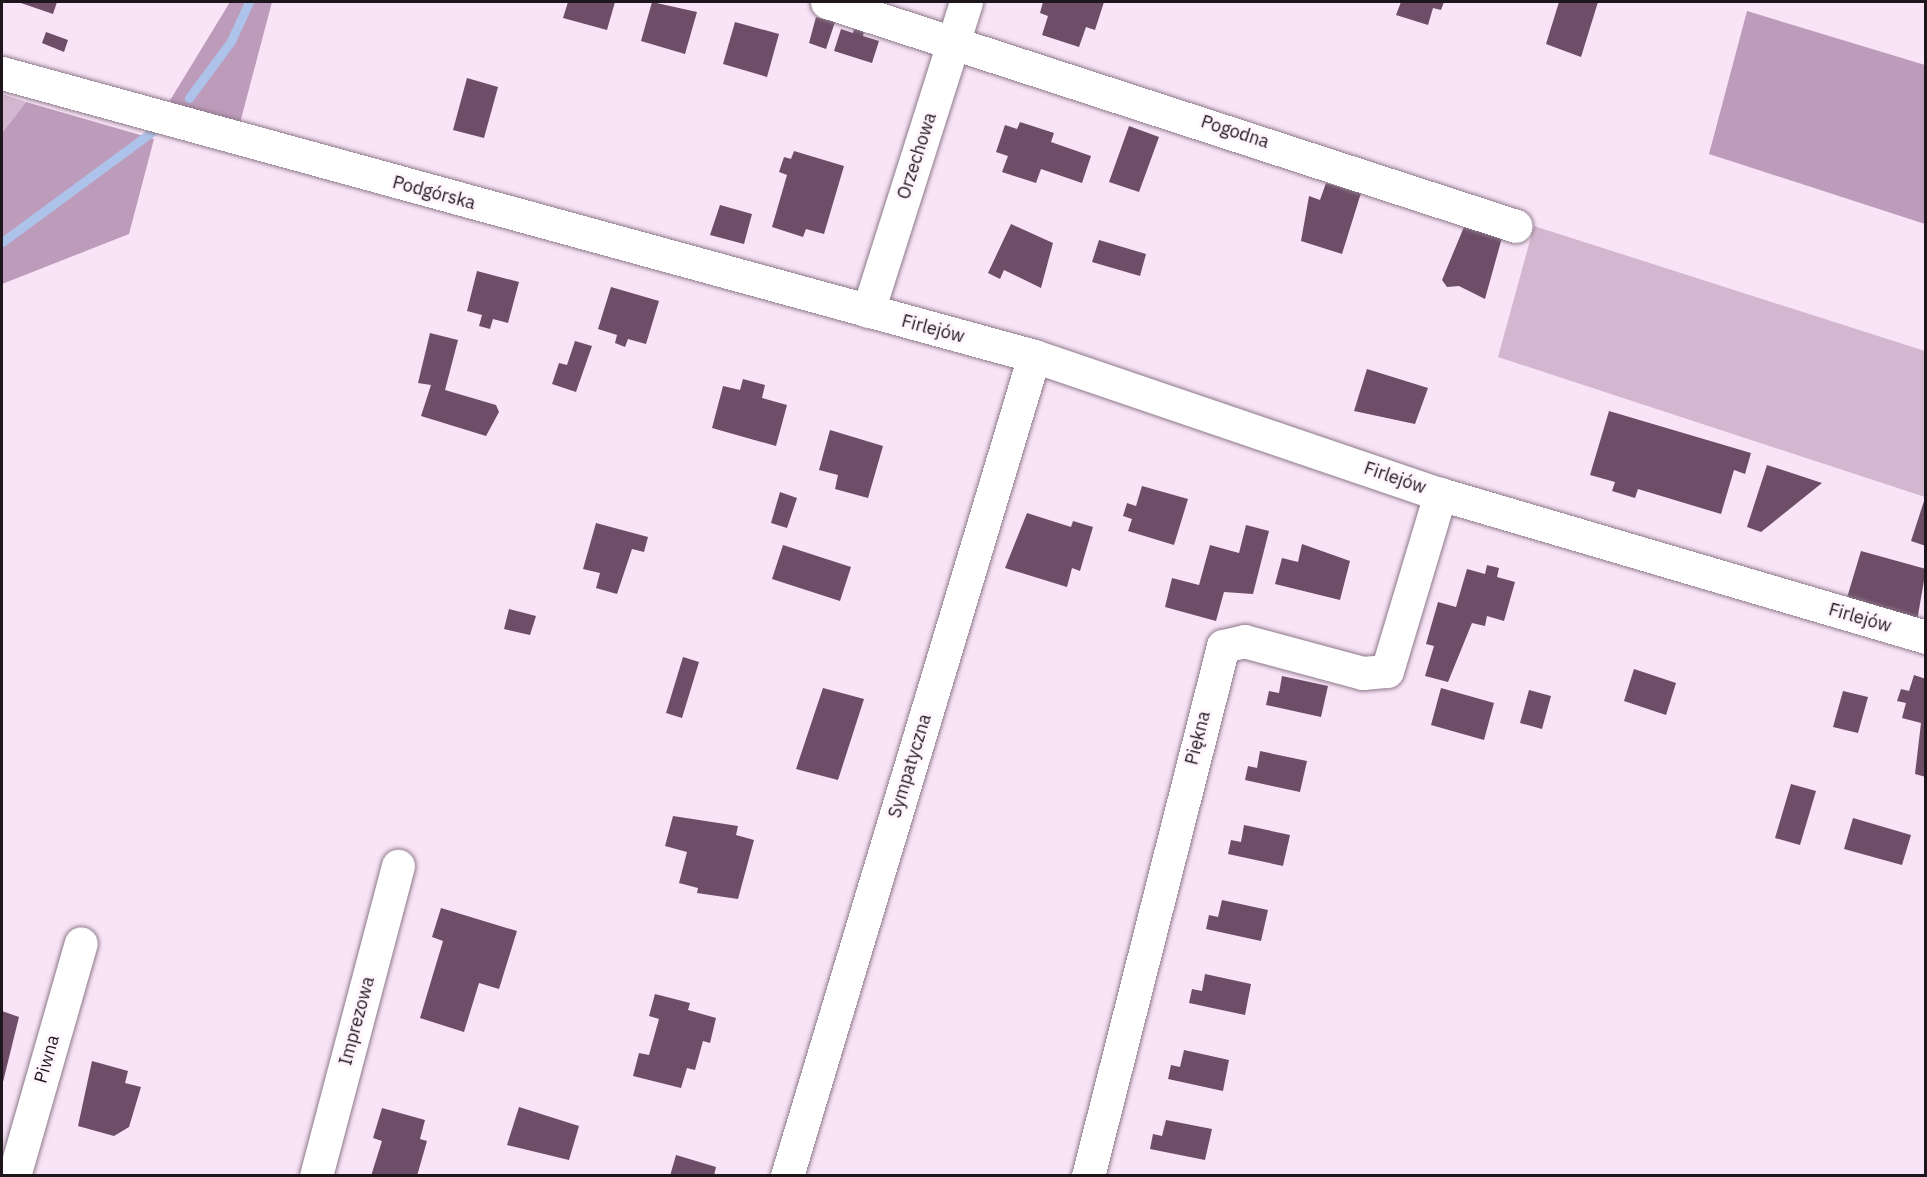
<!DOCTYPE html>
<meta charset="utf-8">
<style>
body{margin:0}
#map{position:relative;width:1927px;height:1177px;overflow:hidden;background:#f9e4f7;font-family:"IBM Plex Sans",sans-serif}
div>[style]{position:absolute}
.green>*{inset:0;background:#d3b7d0}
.forest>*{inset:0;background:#bd9bba}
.stream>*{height:9px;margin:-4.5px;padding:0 4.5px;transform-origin:4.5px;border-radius:4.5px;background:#aec3e9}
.building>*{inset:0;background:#6d4d68}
.roads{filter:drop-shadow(0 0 2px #8c798a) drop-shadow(0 0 2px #8c798a)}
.minor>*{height:33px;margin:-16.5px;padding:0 16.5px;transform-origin:16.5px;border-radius:16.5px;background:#fff}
span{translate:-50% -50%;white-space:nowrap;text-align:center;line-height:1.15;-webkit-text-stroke:6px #fff6fd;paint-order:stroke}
.street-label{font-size:18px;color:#1d161d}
.frame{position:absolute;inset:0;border:3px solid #1d161d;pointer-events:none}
</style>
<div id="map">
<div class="green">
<i style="clip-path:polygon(2px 94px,26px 102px,2px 133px)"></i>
<i style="clip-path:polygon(1534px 226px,1925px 351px,1925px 497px,1498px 357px)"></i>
</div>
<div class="forest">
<i style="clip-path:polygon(230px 2px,272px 2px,240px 123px,169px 102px)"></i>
<i style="clip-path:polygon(1747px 11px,1925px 65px,1925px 224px,1709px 154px)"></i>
<i style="clip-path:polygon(26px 102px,154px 139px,129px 234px,2px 284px,2px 133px)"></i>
</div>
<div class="stream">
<i style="left:189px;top:98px;width:71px;rotate:-53.6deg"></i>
<i style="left:231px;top:41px;width:43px;rotate:-65.2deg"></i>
<i style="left:2px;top:242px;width:186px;rotate:-36.3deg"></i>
</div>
<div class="building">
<i style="clip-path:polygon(18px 2px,57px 2px,53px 14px)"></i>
<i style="clip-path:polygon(568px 2px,615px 2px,607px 30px,563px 18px)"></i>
<i style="clip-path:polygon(652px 2px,697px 12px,685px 54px,641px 41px)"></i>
<i style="clip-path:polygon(1043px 2px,1104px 2px,1095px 30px,1086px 27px,1079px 47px,1042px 35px,1048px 16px,1040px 13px)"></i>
<i style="clip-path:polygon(1401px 2px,1444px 2px,1441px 10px,1433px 8px,1428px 25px,1396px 15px)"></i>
<i style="clip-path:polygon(1559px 2px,1598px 2px,1581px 57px,1546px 44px)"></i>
<i style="clip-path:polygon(816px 17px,835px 22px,826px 49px,809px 43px)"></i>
<i style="clip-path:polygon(735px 22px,779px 34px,767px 77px,723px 64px)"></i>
<i style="clip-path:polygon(855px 25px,865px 28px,863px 36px,879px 41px,872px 63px,834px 51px,841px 29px,853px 33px)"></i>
<i style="clip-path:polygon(46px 32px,68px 40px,64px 52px,42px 43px)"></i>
<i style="clip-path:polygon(467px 78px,498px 87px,484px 138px,453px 130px)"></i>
<i style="clip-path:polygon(1020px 122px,1054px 133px,1051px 142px,1091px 156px,1082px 183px,1041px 169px,1036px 183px,1002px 172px,1008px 156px,996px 152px,1005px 125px,1017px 129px)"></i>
<i style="clip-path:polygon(1129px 126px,1159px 137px,1139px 192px,1109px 182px)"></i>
<i style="clip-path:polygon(794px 151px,844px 166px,824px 234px,806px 229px,803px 237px,772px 227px,787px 175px,779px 172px,784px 157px,791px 159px)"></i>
<i style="clip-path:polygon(1326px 183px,1361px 193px,1342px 254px,1301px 241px,1309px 196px,1320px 200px)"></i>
<i style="clip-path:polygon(720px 205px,752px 214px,744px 244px,710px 235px)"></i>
<i style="clip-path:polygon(1466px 222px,1503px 234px,1485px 299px,1459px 286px,1447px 287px,1442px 280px)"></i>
<i style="clip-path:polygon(1011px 224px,1053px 243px,1041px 288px,1004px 270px,1000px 279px,988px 273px)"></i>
<i style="clip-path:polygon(1099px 240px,1146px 254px,1140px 276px,1092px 262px)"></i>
<i style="clip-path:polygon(477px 271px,519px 282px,508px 323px,493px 319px,490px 329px,479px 326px,482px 315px,467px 311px)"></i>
<i style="clip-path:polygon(611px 287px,659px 301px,646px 344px,628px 339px,625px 347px,615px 343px,617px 335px,598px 329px)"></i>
<i style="clip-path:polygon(430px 333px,458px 340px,445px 390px,496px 405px,499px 412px,486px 436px,421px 416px,431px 385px,418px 383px)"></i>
<i style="clip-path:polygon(575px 341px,592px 346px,576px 392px,552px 384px,559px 363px,567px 365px)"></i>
<i style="clip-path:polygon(1367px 369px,1428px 388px,1415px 424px,1354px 411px)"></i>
<i style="clip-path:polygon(743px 379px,765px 385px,762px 398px,787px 405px,776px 446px,712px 428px,723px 386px,740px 390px)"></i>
<i style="clip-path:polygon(1609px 411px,1751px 453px,1745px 474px,1734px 470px,1721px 514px,1638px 489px,1635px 498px,1612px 491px,1615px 482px,1590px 475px)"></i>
<i style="clip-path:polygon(830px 430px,883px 446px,868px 498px,835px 489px,838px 475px,819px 470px)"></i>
<i style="clip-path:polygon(1767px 465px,1822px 483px,1761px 532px,1747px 527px)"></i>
<i style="clip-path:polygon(1142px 486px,1188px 499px,1174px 545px,1128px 531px,1132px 519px,1123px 516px,1127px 503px,1136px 506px)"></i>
<i style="clip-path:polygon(780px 492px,797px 498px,787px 528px,771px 523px)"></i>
<i style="clip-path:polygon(1925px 498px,1926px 498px,1926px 546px,1911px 541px)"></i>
<i style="clip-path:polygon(1027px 513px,1071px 527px,1073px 521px,1093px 527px,1080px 571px,1072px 568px,1067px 587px,1005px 568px)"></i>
<i style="clip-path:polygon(596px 523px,648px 537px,644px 552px,632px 549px,617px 594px,596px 588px,600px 573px,583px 569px)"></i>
<i style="clip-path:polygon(1246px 525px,1269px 531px,1253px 594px,1224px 592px,1216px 621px,1165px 607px,1172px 578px,1199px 585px,1210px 545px,1239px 553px)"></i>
<i style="clip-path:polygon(1302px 544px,1350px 561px,1340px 600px,1275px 584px,1282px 558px,1298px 562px)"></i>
<i style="clip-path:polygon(783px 545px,851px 567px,840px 601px,772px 579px)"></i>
<i style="clip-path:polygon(1861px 551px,1926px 569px,1917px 621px,1846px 601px)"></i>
<i style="clip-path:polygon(1487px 565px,1499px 568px,1497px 577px,1515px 582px,1504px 621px,1487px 616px,1485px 626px,1472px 623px,1448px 682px,1425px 676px,1434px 646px,1426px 644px,1438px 602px,1456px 607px,1467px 569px,1485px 574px)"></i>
<i style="clip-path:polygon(509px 609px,536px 616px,530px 635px,504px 629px)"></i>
<i style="clip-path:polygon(683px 657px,699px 662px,682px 718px,666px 713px)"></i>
<i style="clip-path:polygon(1634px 669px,1676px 683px,1666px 715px,1624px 701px)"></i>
<i style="clip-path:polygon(1914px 675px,1926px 679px,1926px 777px,1915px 774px,1921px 723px,1902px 718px,1906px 703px,1897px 701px,1901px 689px,1909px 691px)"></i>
<i style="clip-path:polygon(1282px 676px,1328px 686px,1321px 717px,1266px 705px,1269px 691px,1279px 693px)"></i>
<i style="clip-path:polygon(823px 688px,864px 699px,838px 780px,796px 769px)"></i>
<i style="clip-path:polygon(1441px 688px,1494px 703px,1484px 740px,1431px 725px)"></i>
<i style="clip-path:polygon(1529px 690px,1551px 696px,1542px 729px,1520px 723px)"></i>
<i style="clip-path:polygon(1843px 691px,1868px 697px,1858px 733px,1833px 727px)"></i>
<i style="clip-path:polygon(1260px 751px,1307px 761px,1300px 792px,1245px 780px,1248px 766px,1257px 768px)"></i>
<i style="clip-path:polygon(1791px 784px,1816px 791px,1800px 845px,1775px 838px)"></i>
<i style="clip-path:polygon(673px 816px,738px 826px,736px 835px,754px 840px,738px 899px,697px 893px,698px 888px,679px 883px,687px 852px,665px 846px)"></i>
<i style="clip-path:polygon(1853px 818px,1911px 835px,1902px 865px,1844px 849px)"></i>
<i style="clip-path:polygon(1244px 825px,1290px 835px,1283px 866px,1228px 854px,1231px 840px,1241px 842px)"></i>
<i style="clip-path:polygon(1222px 900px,1268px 910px,1261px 941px,1206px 929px,1209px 915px,1218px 917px)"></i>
<i style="clip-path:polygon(441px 908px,517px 931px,499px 989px,479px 983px,464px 1032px,420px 1018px,443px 941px,432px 937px)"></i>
<i style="clip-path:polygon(1205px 974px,1251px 984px,1245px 1015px,1189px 1003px,1192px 989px,1202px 991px)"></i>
<i style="clip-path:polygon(655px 994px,690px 1003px,688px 1010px,716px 1018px,710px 1043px,703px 1041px,695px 1070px,687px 1068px,681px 1088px,633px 1076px,639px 1053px,649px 1055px,659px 1019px,649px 1016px)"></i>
<i style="clip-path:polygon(2px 1011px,19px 1017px,2px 1086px)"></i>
<i style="clip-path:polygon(1184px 1050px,1229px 1060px,1223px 1091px,1168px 1079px,1171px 1065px,1180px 1067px)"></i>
<i style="clip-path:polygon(92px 1061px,128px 1071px,125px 1083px,141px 1087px,129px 1127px,114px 1136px,78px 1126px)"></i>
<i style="clip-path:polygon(519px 1107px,579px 1126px,569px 1160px,507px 1145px)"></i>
<i style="clip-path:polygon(382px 1108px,425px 1120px,420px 1139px,427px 1141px,417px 1176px,371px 1176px,382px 1141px,373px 1138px)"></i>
<i style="clip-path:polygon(1166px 1120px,1212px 1129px,1205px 1160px,1150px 1149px,1153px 1134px,1162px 1136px)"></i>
<i style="clip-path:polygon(676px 1155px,716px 1167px,714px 1176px,670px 1176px)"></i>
</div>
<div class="roads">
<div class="minor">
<i style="left:827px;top:2px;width:724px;rotate:18.01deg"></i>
<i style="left:2px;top:73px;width:1070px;rotate:15.33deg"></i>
<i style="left:1034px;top:356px;width:429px;rotate:18.8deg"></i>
<i style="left:1440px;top:494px;width:507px;rotate:16.4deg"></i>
<i style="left:868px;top:311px;width:324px;rotate:-72.4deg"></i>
<i style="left:14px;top:1176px;width:242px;rotate:-74deg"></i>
<i style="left:316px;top:1176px;width:321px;rotate:-75.2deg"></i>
<i style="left:787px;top:1176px;width:856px;rotate:-73.24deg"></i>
<i style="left:1088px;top:1176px;width:547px;rotate:-75.71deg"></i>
<i style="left:1223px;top:646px;width:22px;rotate:-13deg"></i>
<i style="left:1244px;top:641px;width:123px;rotate:15.1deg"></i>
<i style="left:1363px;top:673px;width:24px;rotate:-5deg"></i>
<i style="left:1387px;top:671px;width:185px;rotate:-73.3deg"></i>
</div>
</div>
<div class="street-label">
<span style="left:1235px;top:132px;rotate:18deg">Pogodna</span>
<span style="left:917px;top:156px;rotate:-72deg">Orzechowa</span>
<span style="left:434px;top:193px;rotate:15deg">Podgórska</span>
<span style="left:933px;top:329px;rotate:15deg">Firlejów</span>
<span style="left:1395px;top:478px;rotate:19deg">Firlejów</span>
<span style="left:1860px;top:618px;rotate:16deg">Firlejów</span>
<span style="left:1198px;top:738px;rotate:-76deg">Piękna</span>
<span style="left:910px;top:766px;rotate:-73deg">Sympatyczna</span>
<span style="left:357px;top:1021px;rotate:-75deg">Imprezowa</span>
<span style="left:47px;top:1059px;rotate:-74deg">Piwna</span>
</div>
<div class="frame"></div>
</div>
